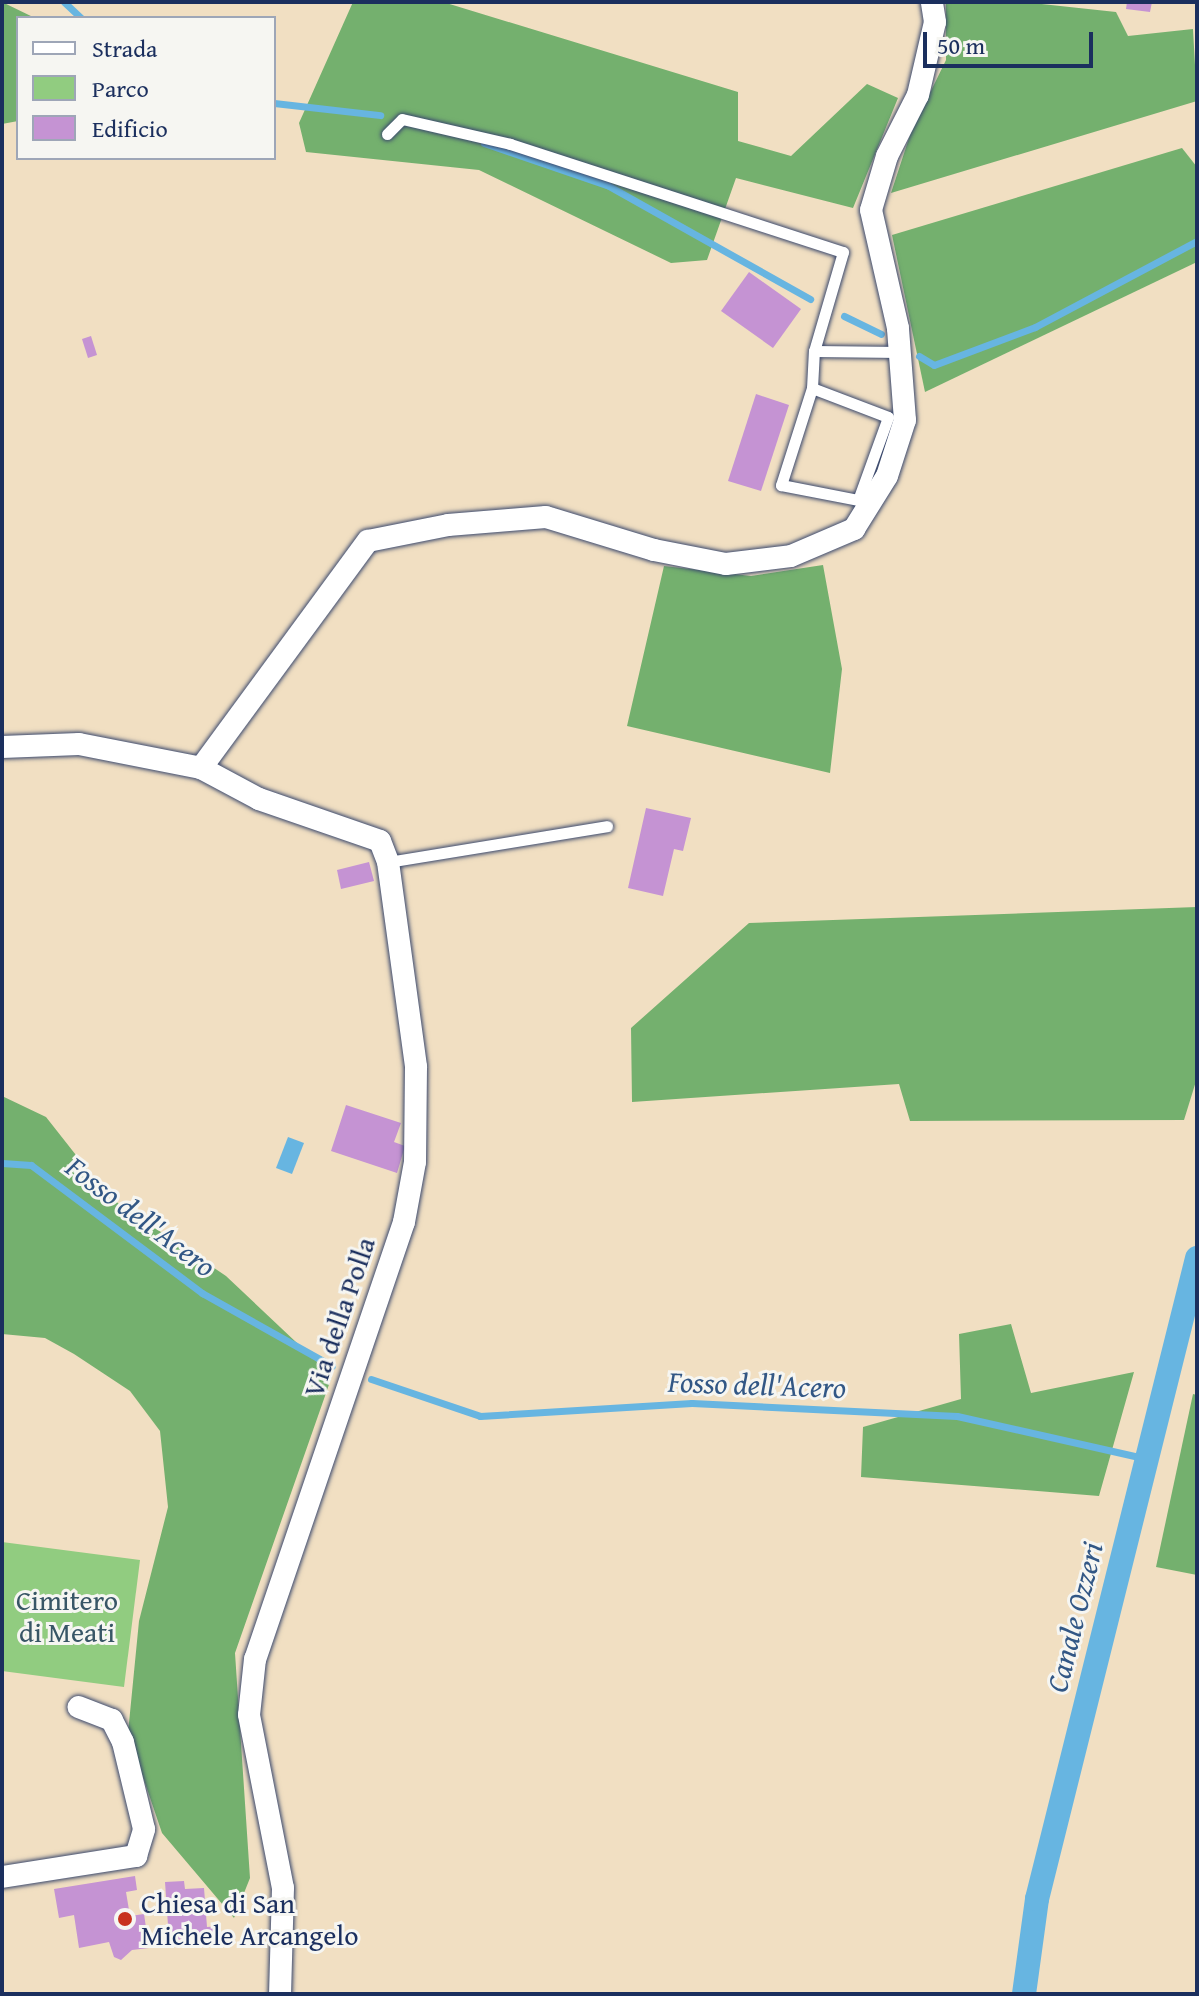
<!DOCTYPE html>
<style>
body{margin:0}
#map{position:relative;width:1199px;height:1996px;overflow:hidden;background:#f1dfc2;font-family:"Gentium Book Plus",serif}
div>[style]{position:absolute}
.green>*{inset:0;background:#91cc80}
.forest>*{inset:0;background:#74b06e}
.water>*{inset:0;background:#67b5e1}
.stream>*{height:7px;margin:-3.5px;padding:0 3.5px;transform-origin:3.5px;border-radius:3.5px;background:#67b5e1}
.canal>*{height:24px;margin:-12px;padding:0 12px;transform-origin:12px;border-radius:12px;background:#67b5e1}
.building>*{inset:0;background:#c593d3}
.roads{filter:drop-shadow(0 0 2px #3b496d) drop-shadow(0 0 2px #3b496d)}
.lane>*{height:11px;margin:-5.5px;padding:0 5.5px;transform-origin:5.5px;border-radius:5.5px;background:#fff}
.street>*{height:22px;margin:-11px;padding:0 11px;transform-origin:11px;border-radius:11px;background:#fff}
.dots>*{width:22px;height:22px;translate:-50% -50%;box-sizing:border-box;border:4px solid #f6f6f2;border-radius:50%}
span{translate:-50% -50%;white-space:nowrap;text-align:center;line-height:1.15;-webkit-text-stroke:6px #f6f6f2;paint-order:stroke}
.street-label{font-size:28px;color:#1b2f5e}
.park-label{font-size:28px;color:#385666}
.poi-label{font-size:28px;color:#1b2f5e}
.left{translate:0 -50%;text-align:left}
.water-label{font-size:30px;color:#325785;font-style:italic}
.frame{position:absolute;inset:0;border:4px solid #1b2f5e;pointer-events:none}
.legend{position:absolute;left:16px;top:16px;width:260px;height:144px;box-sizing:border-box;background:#f6f6f2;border:2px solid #9ea6b7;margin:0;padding:10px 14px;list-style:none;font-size:24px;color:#1b2f5e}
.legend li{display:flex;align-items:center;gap:16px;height:40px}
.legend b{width:40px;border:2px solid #9ea6b7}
.scale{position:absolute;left:923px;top:32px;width:170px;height:36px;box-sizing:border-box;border:4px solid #1b2f5e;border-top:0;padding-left:10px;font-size:24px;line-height:28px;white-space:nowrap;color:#1b2f5e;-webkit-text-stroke:6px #f6f6f2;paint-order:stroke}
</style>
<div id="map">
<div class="green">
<i style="clip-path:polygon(2px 1542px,140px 1560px,124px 1687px,2px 1671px)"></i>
</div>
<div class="forest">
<i style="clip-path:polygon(2px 2px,35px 18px,18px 18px,18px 121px,2px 124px)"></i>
<i style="clip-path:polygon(353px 2px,443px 2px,738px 92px,738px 141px,791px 156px,867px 84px,898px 98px,853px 208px,736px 178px,707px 260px,671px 263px,479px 170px,306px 152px,299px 123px)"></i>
<i style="clip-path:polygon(946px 2px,1023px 2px,1116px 12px,1128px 36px,1193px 29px,1197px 101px,891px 193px,911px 132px,946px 60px)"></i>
<i style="clip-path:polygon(1182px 148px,1197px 167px,1197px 262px,925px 392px,892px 235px)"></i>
<i style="clip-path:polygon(823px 565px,842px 669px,830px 773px,627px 726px,664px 566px,751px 576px)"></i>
<i style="clip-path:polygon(1197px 907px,1197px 1078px,1184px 1120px,910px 1121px,899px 1084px,632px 1102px,631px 1028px,749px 923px)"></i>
<i style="clip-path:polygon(2px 1096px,46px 1117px,109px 1197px,226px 1276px,332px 1376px,235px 1653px,250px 1878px,234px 1918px,162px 1833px,128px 1733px,139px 1621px,168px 1507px,160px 1431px,130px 1391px,74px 1354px,45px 1338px,2px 1334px)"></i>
<i style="clip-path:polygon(1011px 1324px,1031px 1393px,1134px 1372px,1099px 1496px,861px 1477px,863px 1427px,961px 1399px,959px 1334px)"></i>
<i style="clip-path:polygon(1193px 1394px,1197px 1395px,1197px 1575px,1156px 1567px)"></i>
</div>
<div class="water">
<i style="clip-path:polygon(288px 1137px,304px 1143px,292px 1174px,276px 1168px)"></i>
</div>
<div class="stream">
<i style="left:64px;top:2px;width:23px;rotate:43deg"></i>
<i style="left:274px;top:103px;width:107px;rotate:6.5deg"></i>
<i style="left:484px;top:143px;width:130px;rotate:18.9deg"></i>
<i style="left:607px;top:185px;width:233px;rotate:29.3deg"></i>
<i style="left:844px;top:316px;width:41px;rotate:25.9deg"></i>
<i style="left:919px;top:356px;width:17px;rotate:31deg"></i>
<i style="left:934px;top:365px;width:108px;rotate:-20.6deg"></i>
<i style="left:1035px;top:327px;width:183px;rotate:-28deg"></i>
<i style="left:2px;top:1163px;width:29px;rotate:4deg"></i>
<i style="left:31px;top:1165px;width:214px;rotate:36.8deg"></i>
<i style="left:202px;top:1293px;width:149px;rotate:29.3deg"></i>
<i style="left:371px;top:1379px;width:115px;rotate:18.7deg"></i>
<i style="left:480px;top:1416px;width:212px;rotate:-3.5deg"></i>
<i style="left:692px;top:1403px;width:265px;rotate:2.8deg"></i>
<i style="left:957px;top:1416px;width:191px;rotate:12.7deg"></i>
</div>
<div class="canal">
<i style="left:1024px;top:1994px;width:96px;rotate:-82.2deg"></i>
<i style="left:1037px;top:1899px;width:661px;rotate:-75.98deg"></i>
</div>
<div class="building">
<i style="clip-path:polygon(1127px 2px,1152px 2px,1150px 12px,1126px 9px)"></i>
<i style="clip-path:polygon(749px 272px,801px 309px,773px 348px,721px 311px)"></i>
<i style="clip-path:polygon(91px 336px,97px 355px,88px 358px,82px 339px)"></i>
<i style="clip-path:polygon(756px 394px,789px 405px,761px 491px,728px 481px)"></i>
<i style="clip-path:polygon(646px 808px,691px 818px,683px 851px,674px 849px,663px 896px,628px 888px)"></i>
<i style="clip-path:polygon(369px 862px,374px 881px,341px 889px,337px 870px)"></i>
<i style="clip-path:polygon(346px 1105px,401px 1123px,394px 1142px,405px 1146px,397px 1173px,331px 1151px)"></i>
<i style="clip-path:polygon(135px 1876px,137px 1890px,126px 1892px,130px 1916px,144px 1914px,149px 1948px,132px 1950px,121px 1960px,114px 1957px,109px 1942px,79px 1948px,74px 1915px,59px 1918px,54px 1889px)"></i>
<i style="clip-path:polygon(184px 1881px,185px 1889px,204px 1888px,207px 1927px,219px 1926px,220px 1937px,169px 1940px,165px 1882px)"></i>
</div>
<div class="roads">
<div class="lane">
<i style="left:387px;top:134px;width:21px;rotate:-45deg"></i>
<i style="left:402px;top:119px;width:111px;rotate:13deg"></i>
<i style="left:510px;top:144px;width:350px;rotate:18deg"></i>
<i style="left:843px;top:252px;width:103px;rotate:106.3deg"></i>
<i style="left:814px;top:351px;width:86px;rotate:0.7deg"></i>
<i style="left:812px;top:388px;width:102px;rotate:107.7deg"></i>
<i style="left:781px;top:485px;width:78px;rotate:11deg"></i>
<i style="left:858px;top:500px;width:88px;rotate:-70.1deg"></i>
<i style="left:888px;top:417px;width:81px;rotate:-159.1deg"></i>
<i style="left:812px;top:388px;width:37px;rotate:-87deg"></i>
<i style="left:388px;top:862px;width:222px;rotate:-9.3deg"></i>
</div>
<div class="street">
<i style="left:2px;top:747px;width:77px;rotate:-2.2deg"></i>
<i style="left:79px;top:744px;width:124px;rotate:11.1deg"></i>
<i style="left:201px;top:768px;width:66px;rotate:28.1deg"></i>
<i style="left:259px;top:799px;width:128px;rotate:19.1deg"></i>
<i style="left:380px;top:841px;width:22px;rotate:69deg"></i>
<i style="left:388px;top:862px;width:207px;rotate:82.2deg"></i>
<i style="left:416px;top:1067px;width:95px;rotate:90.6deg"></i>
<i style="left:415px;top:1162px;width:61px;rotate:100.4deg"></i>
<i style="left:404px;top:1222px;width:462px;rotate:108.8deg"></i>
<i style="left:255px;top:1659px;width:56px;rotate:96.1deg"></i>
<i style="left:249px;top:1715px;width:176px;rotate:78.9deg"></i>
<i style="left:283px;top:1888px;width:106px;rotate:91.6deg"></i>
<i style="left:201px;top:768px;width:282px;rotate:-53.7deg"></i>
<i style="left:368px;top:541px;width:82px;rotate:-11.3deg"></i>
<i style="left:448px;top:525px;width:98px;rotate:-4.7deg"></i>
<i style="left:546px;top:517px;width:113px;rotate:17deg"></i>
<i style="left:654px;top:550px;width:73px;rotate:11deg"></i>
<i style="left:726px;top:564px;width:65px;rotate:-7deg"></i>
<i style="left:791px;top:556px;width:69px;rotate:-23.2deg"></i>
<i style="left:854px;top:529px;width:62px;rotate:-58.1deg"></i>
<i style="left:887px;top:476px;width:59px;rotate:-72.2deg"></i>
<i style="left:905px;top:420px;width:92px;rotate:-94.4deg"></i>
<i style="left:898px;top:328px;width:121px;rotate:-102.9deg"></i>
<i style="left:871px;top:210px;width:56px;rotate:-73.5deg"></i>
<i style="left:887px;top:156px;width:68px;rotate:-63.1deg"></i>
<i style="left:918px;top:95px;width:75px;rotate:-76.9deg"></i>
<i style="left:935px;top:22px;width:20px;rotate:-99deg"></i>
<i style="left:2px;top:1877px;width:136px;rotate:-8.9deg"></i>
<i style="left:136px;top:1856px;width:28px;rotate:-73deg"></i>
<i style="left:144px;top:1829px;width:89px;rotate:-103.6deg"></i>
<i style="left:123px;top:1742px;width:25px;rotate:-117deg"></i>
<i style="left:112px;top:1720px;width:36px;rotate:-159deg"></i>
</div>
</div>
<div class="dots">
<i style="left:125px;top:1919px;background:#c8321e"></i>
</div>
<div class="street-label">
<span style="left:339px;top:1317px;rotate:-71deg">Via della Polla</span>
</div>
<div class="park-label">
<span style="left:67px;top:1616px">Cimitero<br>di Meati</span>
</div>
<div class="poi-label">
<span class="left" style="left:141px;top:1919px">Chiesa di San<br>Michele Arcangelo</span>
</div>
<div class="water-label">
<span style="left:141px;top:1216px;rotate:37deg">Fosso dell'Acero</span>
<span style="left:757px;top:1384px;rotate:2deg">Fosso dell'Acero</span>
<span style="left:1074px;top:1617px;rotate:-76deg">Canale Ozzeri</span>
</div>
<div class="frame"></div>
<ul class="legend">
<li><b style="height:10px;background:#fff"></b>Strada</li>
<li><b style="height:22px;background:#91cc80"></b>Parco</li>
<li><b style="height:22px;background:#c593d3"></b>Edificio</li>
</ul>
<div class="scale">50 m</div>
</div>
